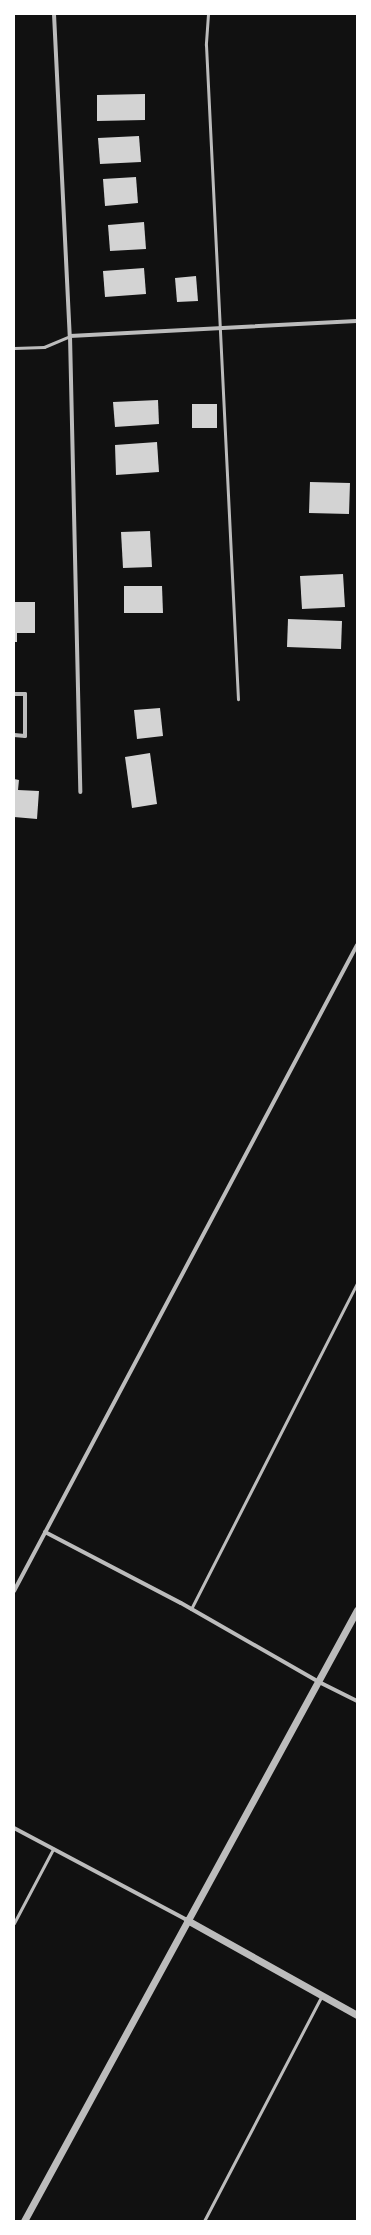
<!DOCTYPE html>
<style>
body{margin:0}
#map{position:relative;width:371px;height:2235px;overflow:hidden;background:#111;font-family:"Nunito Sans",sans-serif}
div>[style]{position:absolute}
.building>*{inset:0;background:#d3d3d3}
.service>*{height:3px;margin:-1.5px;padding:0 1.5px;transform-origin:1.5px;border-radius:1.5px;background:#bcbcbc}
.minor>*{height:4px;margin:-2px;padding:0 2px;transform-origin:2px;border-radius:2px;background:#bcbcbc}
.tertiary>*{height:7px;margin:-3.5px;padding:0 3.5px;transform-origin:3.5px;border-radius:3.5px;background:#bcbcbc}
span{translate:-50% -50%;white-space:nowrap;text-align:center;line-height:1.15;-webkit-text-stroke:4px #fff;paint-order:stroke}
.frame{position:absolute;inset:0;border:15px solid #fff;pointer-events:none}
</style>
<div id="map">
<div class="building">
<i style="clip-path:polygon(145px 94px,145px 120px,97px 121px,97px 95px)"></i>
<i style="clip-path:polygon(139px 136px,141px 162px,100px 164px,98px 138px)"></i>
<i style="clip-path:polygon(136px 177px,138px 203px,105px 206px,103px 179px)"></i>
<i style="clip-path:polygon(144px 222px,146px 249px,110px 251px,108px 225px)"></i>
<i style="clip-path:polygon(144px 268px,146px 294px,105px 297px,103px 271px)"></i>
<i style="clip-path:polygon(196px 276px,198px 301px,177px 302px,175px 278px)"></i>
<i style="clip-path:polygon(158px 400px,159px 424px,115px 427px,113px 402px)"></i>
<i style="clip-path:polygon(192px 404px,217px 404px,217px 428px,192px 428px)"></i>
<i style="clip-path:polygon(157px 442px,159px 472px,116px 475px,115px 445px)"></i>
<i style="clip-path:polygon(310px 482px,350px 483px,349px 514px,309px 513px)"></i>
<i style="clip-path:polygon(150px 531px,152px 567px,123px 568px,121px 532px)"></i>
<i style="clip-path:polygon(343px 574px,345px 607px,302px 609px,300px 576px)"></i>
<i style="clip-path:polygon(124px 586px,162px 586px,163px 613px,124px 613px)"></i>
<i style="clip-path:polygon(14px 602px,35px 602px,35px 633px,17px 633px,17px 642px,14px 642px)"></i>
<i style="clip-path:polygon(288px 619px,342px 621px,341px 649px,287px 647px)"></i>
<i style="clip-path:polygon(160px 708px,163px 736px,137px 739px,134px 710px)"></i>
<i style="clip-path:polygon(150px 753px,157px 804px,132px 808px,125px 757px)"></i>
<i style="clip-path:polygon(14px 779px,19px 780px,18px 790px,39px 791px,37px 819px,14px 817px)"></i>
</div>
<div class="service">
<i style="left:208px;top:14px;width:31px;rotate:94deg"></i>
<i style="left:206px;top:45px;width:655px;rotate:87.2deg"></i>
<i style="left:14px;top:348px;width:30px;rotate:-2deg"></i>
<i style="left:44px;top:347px;width:28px;rotate:-23deg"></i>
<i style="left:191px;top:1609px;width:366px;rotate:-63deg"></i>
<i style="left:14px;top:1923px;width:84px;rotate:-62.2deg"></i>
<i style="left:204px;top:2221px;width:255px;rotate:-62.4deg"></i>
</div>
<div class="minor">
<i style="left:54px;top:14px;width:322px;rotate:87.2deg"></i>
<i style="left:70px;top:336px;width:456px;rotate:88.7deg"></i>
<i style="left:70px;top:336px;width:287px;rotate:-3deg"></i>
<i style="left:14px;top:694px;width:11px"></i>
<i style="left:25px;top:694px;width:42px;rotate:90deg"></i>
<i style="left:25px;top:736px;width:11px;rotate:-175deg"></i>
<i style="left:45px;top:1532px;width:153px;rotate:27.6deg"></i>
<i style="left:181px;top:1603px;width:159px;rotate:29.8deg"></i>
<i style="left:319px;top:1682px;width:42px;rotate:26.6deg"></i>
<i style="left:14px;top:1591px;width:731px;rotate:-62.03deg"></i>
<i style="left:14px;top:1828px;width:196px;rotate:28deg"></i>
</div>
<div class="tertiary">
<i style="left:187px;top:1920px;width:195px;rotate:29.2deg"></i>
<i style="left:24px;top:2221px;width:696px;rotate:-61.41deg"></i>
</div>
<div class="frame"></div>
</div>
